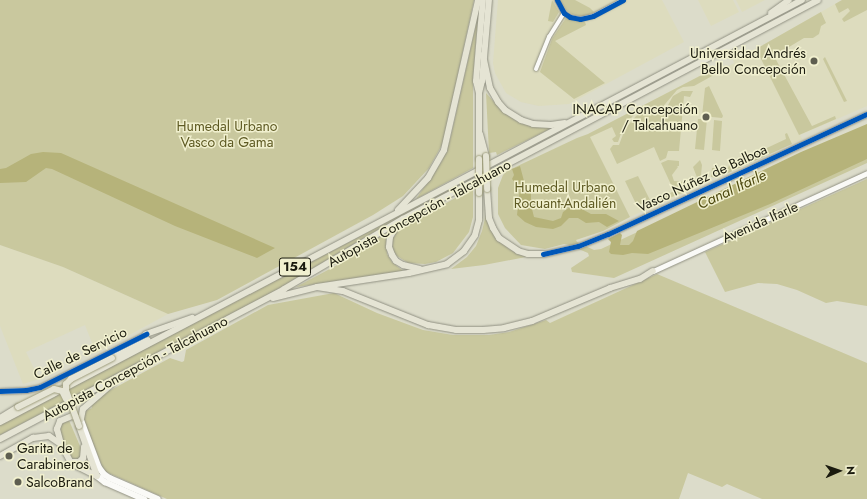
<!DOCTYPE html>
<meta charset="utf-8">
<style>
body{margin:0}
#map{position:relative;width:867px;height:499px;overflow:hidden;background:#dcdcca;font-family:Jost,sans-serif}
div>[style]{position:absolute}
.built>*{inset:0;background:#dddcbe}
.green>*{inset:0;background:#c9c89e}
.water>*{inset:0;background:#b6b37a}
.roads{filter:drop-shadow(0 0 1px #919183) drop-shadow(0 0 1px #919183)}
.minor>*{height:4px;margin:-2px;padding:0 2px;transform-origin:2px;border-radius:2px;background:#fafaf7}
.tertiary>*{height:5px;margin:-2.5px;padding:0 2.5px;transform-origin:2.5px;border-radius:2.5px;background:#fafaf7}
.secondary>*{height:5.5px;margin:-2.75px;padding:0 2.75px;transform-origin:2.75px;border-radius:2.75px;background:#fafaf7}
.primary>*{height:6px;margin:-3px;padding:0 3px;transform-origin:3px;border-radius:3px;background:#e5e4d4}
.bridges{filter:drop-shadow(0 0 1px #9e9d7c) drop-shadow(0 0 1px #9e9d7c)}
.primary-bridge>*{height:6px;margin:-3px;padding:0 3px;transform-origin:3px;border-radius:3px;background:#e5e4d4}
.cycleway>*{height:5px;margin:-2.5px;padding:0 2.5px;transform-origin:2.5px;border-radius:2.5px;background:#0057b8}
.dots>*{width:11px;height:11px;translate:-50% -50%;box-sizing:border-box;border:2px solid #f1f0cf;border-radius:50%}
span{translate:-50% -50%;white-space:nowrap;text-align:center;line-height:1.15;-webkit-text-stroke:3px #f1f0cf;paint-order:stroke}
.shield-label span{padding:1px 3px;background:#f1f0cf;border:1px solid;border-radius:3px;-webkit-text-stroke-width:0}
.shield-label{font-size:13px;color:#1a1a0e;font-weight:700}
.poi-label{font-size:14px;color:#1a1a0e}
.right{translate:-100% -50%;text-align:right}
.left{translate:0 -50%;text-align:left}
.park-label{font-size:14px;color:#5e5a23}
.street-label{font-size:14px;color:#1a1a0e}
.water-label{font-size:15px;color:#4c480e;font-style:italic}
.north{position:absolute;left:819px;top:451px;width:40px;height:40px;-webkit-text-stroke:3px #f1f0cf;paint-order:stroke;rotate:88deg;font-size:11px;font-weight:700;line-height:16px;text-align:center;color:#1a1a0e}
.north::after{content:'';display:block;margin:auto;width:14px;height:18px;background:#1a1a0e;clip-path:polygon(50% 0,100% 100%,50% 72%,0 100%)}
</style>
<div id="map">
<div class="built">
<i style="clip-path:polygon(498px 0,662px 0,684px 42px,569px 104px,539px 106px,521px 102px,506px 93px,495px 73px,493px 63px)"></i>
<i style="clip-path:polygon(698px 0,733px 0,739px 12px,711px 26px)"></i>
<i style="clip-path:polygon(736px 0,765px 0,742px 12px)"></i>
<i style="clip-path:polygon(842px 0,867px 0,867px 106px,800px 135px,802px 139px,717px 178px,701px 175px,704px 184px,630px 217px,588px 134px,719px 66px,721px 71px,734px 63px,733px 60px,767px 43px)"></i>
<i style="clip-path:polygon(0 245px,63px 267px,168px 314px,96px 353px,85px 325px,26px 352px,39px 379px,23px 384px,0 326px)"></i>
</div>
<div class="green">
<i style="clip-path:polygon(0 0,474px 0,443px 143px,429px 168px,403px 196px,373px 215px,217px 300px,168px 314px,63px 267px,0 245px)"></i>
<i style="clip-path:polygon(552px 0,559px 12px,553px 22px,548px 21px)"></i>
<i style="clip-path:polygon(560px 0,575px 0,590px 8px,594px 12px,583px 17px,572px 14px,566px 10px)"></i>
<i style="clip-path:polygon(842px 0,867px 0,867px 10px,844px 22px,842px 19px,850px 11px,848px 8px,839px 13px,835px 4px)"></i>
<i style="clip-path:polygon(821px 12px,826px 23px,821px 26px,819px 34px,813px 38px,804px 38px,774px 56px,812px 126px,835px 116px,836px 119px,799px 135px,756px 49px)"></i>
<i style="clip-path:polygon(478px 16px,473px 80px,473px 168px,416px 199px,442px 161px,450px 140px)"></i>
<i style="clip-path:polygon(566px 18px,574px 21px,585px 22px,586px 25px,555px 41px,605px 83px,574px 99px,540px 72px,552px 39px)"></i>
<i style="clip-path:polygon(825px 57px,847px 101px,844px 102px,823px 59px)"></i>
<i style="clip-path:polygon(719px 66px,721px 71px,694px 86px,683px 87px,677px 90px,660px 110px,644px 110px,636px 112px,623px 128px,618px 142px,614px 142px,612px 139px,616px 136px,612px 127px,590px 137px,630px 217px,603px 231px,576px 240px,577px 242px,594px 250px,601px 249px,867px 125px,867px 163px,614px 278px,572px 272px,571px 268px,589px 256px,588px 253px,569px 245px,564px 244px,545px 249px,521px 245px,505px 228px,498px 214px,498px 188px,503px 175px,507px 171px,577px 138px,588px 134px)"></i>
<i style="clip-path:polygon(709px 86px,723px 116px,722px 118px,702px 116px,705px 88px)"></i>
<i style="clip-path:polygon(682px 91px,693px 91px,690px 97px,684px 96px,679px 151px,668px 151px,666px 158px,660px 161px,654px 147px,617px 164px,610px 149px,613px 145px,619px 145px,625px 129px,636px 116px,644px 112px,661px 112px,667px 107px,673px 96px)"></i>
<i style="clip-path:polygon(486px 93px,503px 112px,518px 122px,531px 126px,552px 128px,497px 155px,496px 152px,489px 153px)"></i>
<i style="clip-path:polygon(698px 119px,707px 119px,704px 150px,695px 149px)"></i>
<i style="clip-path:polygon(714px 120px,722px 121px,720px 151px,712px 150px)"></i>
<i style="clip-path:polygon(787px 133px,792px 144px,717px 178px,711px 177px,712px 168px,728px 168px,729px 165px,734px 165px,734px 161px,739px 161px,786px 139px,785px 134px)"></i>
<i style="clip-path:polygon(668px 160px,679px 161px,679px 166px,677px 166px,678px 167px,672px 175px,674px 181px,695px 183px,698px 180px,693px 167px,700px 160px,702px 165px,701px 175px,704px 184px,662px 201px,661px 198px,674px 191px,661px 163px)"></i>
<i style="clip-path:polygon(475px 176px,475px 178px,396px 219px,273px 292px,0 435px,0 425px)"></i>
<i style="clip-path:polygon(638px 176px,650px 200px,637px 206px,625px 181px)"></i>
<i style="clip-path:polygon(867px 179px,867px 306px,837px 301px,826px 303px,797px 290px,777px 284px,758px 283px,725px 292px,705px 252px)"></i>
<i style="clip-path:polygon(473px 188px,473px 217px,469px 232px,453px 253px,436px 262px,425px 264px,408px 263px,397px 256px,393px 251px,392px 239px,398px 230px)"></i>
<i style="clip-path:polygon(486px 214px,497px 238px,509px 249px,526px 257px,484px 265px,451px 269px,467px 257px,476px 246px,482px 231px)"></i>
<i style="clip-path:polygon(386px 233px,387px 254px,392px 262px,403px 271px,296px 287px,339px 264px)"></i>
<i style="clip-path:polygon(657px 274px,867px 363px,867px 499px,762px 499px,727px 484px,722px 487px,688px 473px,679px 499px,167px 499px,104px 471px,81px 413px,92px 408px,91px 405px,107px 392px,170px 358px,182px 362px,184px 361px,186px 350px,268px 305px,334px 293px,377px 313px,423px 330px,453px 335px,489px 335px,509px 332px,546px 320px,550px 323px)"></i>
<i style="clip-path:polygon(68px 418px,83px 453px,78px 459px,74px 459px,69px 456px,59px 430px,60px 424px)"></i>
</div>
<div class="water">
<i style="clip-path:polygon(867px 124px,867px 159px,770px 204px,648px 254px,632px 253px,623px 255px,611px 254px,609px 252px,611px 242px,608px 239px,620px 233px,622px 235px,620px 245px,629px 245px,633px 241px,637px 231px,801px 152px)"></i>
<i style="clip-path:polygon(43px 152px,61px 153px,275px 248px,257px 258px,175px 226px,52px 169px,46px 168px,26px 182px,0 183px,0 169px,6px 168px,31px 154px)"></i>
<i style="clip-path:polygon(520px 166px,524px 181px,531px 192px,531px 205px,534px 217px,553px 221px,561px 218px,563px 212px,570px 207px,580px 208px,591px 214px,606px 214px,619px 221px,607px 227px,599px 222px,586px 223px,578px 218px,569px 218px,561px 226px,553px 229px,536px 227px,525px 222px,517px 215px,520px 188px,512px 179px,514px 175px,512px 169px)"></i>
</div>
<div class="roads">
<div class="minor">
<i style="left:557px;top:0;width:15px;rotate:62deg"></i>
<i style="left:564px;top:13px;width:7px;rotate:34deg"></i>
<i style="left:570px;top:17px;width:10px;rotate:11deg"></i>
<i style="left:580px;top:19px;width:13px;rotate:-13deg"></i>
<i style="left:593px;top:16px;width:34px;rotate:-28deg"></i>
<i style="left:536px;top:69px;width:35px;rotate:-68deg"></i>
<i style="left:549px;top:37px;width:28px;rotate:-58deg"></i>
</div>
<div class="tertiary">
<i style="left:543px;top:254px;width:36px;rotate:-13deg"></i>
<i style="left:578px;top:246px;width:32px;rotate:-22deg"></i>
<i style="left:608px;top:234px;width:285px;rotate:-24.9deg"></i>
<i style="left:653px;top:271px;width:235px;rotate:-24.6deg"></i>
<i style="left:0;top:391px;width:26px;rotate:-2deg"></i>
<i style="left:26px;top:390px;width:14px;rotate:-12deg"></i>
<i style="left:40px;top:387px;width:119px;rotate:-26.6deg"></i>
</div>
<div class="secondary">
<i style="left:81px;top:419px;width:51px;rotate:69.4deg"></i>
<i style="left:99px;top:467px;width:9px;rotate:54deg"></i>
<i style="left:104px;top:474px;width:7px;rotate:34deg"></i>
<i style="left:110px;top:478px;width:52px;rotate:23.6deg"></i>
<i style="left:97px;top:476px;width:10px;rotate:37deg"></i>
<i style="left:105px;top:482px;width:43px;rotate:23.6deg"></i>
</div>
<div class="primary">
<i style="left:771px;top:13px;width:22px;rotate:-36deg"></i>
<i style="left:483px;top:55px;width:34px;rotate:78deg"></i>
<i style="left:490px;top:88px;width:16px;rotate:60deg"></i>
<i style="left:498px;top:102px;width:11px;rotate:49deg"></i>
<i style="left:505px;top:110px;width:19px;rotate:32deg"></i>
<i style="left:521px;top:120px;width:13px;rotate:18deg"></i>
<i style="left:533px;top:124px;width:18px;rotate:3deg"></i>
<i style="left:551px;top:125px;width:14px;rotate:-8deg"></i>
<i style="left:479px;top:93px;width:12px;rotate:-76deg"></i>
<i style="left:482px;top:81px;width:81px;rotate:-85.1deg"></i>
<i style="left:480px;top:134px;width:23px;rotate:75deg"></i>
<i style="left:479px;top:159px;width:66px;rotate:-90deg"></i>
<i style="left:479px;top:93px;width:12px;rotate:-104deg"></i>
<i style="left:476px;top:81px;width:81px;rotate:-85.1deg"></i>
<i style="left:487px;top:189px;width:29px;rotate:86deg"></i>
<i style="left:489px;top:218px;width:11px;rotate:68deg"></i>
<i style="left:493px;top:228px;width:12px;rotate:59deg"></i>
<i style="left:499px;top:238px;width:23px;rotate:34deg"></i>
<i style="left:518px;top:251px;width:10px;rotate:17deg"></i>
<i style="left:528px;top:254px;width:15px"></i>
<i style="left:398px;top:210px;width:44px;rotate:-46.8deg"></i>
<i style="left:428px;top:178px;width:32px;rotate:-60deg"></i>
<i style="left:444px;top:150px;width:154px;rotate:-77.2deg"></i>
<i style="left:399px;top:222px;width:17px;rotate:121deg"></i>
<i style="left:390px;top:237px;width:10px;rotate:96deg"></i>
<i style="left:389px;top:247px;width:9px;rotate:69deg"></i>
<i style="left:392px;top:255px;width:7px;rotate:56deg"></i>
<i style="left:396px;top:261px;width:8px;rotate:30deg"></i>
<i style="left:403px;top:265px;width:17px;rotate:13deg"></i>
<i style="left:317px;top:287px;width:26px;rotate:9deg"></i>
<i style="left:343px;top:291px;width:92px;rotate:21.8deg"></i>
<i style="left:428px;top:325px;width:28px;rotate:10deg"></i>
<i style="left:456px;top:330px;width:27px"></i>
<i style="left:483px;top:330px;width:21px;rotate:-5deg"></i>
<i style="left:504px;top:328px;width:29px;rotate:-14deg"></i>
<i style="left:532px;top:321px;width:85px;rotate:-22.9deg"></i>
<i style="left:610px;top:288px;width:31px;rotate:-17deg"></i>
<i style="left:640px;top:279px;width:15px;rotate:-32deg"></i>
<i style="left:273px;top:298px;width:45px;rotate:-14deg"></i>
<i style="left:317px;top:287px;width:93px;rotate:-8.7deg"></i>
<i style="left:409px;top:273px;width:39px;rotate:-13deg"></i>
<i style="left:447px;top:264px;width:21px;rotate:-37deg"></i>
<i style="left:464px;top:251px;width:19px;rotate:-55deg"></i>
<i style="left:475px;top:235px;width:16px;rotate:-75deg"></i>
<i style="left:479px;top:220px;width:27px;rotate:-90deg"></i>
<i style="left:146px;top:334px;width:49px;rotate:-19.2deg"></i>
<i style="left:112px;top:358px;width:40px;rotate:-26.6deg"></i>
<i style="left:0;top:418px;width:21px;rotate:-31deg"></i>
<i style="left:81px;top:419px;width:9px;rotate:-162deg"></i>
<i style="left:72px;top:416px;width:13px;rotate:157deg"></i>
<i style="left:60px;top:421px;width:9px;rotate:111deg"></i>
<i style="left:57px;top:429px;width:16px;rotate:75deg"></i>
<i style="left:61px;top:444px;width:21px;rotate:62deg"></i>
<i style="left:71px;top:463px;width:29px;rotate:27deg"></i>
<i style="left:81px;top:419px;width:10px;rotate:-79deg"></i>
<i style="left:83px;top:409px;width:40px;rotate:-41deg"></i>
<i style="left:0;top:422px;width:906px;rotate:-27.75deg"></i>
<i style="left:79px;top:426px;width:53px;rotate:70.2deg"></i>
<i style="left:0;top:439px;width:321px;rotate:-27.8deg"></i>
<i style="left:284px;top:289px;width:138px;rotate:-30.5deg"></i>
<i style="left:403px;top:219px;width:469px;rotate:-27.8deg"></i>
<i style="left:0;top:456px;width:38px;rotate:-29deg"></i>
<i style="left:33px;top:438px;width:16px;rotate:-7deg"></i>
<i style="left:49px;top:436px;width:12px;rotate:35deg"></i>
<i style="left:72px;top:462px;width:7px"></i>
<i style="left:79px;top:462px;width:6px;rotate:-45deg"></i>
<i style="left:83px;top:458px;width:11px;rotate:-85deg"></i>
</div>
</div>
<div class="bridges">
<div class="primary-bridge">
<i style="left:486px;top:156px;width:33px;rotate:88deg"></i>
<i style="left:479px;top:159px;width:34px;rotate:90deg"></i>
<i style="left:18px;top:407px;width:40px;rotate:-26.6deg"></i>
<i style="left:54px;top:389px;width:8px;rotate:14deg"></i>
<i style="left:62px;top:391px;width:9px;rotate:63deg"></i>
<i style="left:79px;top:426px;width:37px;rotate:-110deg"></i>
<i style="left:66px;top:391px;width:7px;rotate:-90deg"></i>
<i style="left:66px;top:384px;width:7px;rotate:-45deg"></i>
<i style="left:71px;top:379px;width:46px;rotate:-27.1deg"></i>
</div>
</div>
<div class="cycleway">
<i style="left:557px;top:0;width:15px;rotate:62deg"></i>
<i style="left:564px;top:13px;width:7px;rotate:34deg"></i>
<i style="left:570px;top:17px;width:10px;rotate:11deg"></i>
<i style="left:580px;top:19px;width:13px;rotate:-13deg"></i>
<i style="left:593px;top:16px;width:34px;rotate:-28deg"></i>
<i style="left:543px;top:254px;width:36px;rotate:-13deg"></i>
<i style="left:578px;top:246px;width:32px;rotate:-22deg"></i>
<i style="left:608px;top:234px;width:285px;rotate:-24.9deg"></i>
<i style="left:0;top:391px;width:26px;rotate:-2deg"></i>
<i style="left:26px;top:390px;width:14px;rotate:-12deg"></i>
<i style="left:40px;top:387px;width:119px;rotate:-26.6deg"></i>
</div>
<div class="dots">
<i style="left:814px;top:61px;background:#5e5e50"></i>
<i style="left:706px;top:117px;background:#5e5e50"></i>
<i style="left:9px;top:456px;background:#5e5e50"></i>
<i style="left:18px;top:482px;background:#5e5e50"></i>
</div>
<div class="shield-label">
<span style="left:295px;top:267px">154</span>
</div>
<div class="poi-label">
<span class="right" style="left:806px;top:61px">Universidad Andrés<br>Bello Concepción</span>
<span class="right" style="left:698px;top:117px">INACAP Concepción<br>/ Talcahuano</span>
<span class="left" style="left:17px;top:456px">Garita de<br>Carabineros</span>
<span class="left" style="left:26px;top:482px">SalcoBrand</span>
</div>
<div class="park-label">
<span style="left:227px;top:134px">Humedal Urbano<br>Vasco da Gama</span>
<span style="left:565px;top:195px">Humedal Urbano<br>Rocuant-Andalién</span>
</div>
<div class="street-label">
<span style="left:702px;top:178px;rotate:-25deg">Vasco Núñez de Balboa</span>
<span style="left:419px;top:213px;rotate:-29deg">Autopista Concepción - Talcahuano</span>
<span style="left:760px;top:222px;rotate:-24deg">Avenida Ifarle</span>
<span style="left:80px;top:353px;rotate:-26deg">Calle de Servicio</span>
<span style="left:135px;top:368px;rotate:-28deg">Autopista Concepción - Talcahuano</span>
</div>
<div class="water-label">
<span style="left:732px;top:190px;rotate:-25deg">Canal Ifarle</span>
</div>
<div class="north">N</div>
</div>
